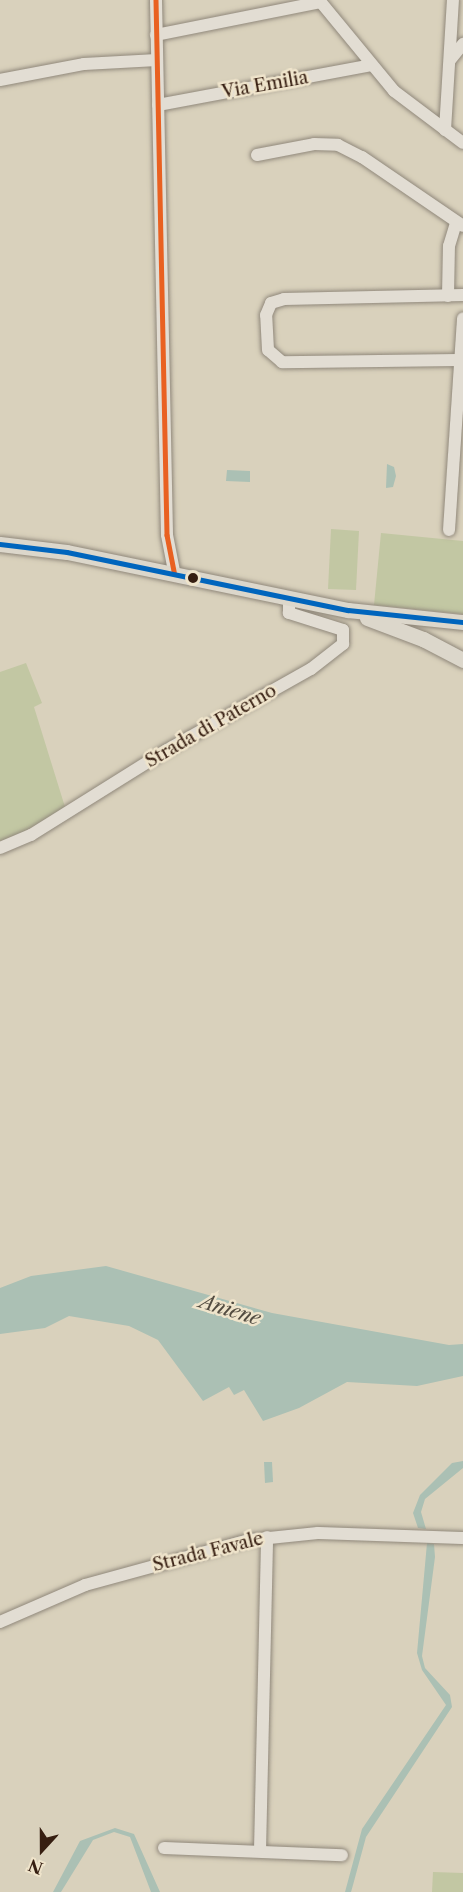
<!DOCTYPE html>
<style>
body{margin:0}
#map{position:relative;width:463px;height:1892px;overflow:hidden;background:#d9d1bc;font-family:"Libre Caslon Text",serif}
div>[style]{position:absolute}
.green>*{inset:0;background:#c2c7a3}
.water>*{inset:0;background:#abc0b4}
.roads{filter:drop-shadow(0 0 2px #90887b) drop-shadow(0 0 2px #90887b)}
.minor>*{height:12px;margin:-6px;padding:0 6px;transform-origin:6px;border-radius:6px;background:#e2ddd3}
.major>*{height:15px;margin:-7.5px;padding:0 7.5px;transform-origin:7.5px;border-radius:7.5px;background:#dcd7cb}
.bus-1>*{height:4.5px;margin:-2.25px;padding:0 2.25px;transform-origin:2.25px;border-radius:2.25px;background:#e96121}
.bus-2>*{height:4.5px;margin:-2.25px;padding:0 2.25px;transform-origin:2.25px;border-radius:2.25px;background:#0065bd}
.dots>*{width:16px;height:16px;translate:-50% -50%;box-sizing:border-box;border:3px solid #efe4cb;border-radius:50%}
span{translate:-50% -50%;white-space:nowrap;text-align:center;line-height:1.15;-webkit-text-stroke:5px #efe4cb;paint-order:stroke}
.street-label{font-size:18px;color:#361e11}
.water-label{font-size:20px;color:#534c41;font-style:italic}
.north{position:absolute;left:12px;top:1820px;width:60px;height:60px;-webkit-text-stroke:4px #efe4cb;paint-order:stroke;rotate:201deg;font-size:16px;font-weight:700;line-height:24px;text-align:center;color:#361e11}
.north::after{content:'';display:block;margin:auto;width:21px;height:27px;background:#361e11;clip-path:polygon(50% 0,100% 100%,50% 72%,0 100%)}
</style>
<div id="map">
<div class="green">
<i style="clip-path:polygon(331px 529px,359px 531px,356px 590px,328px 589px)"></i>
<i style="clip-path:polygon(381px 533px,463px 541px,463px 614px,374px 605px)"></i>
<i style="clip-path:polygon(26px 663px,42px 703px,34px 707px,65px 807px,16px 837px,0 841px,0 672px)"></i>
<i style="clip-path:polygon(433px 1872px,463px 1873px,463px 1892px,432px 1892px)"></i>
</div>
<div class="water">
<i style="clip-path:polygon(387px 464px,394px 467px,396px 476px,393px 487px,386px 488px)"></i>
<i style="clip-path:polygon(227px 470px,250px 471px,250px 482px,226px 481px)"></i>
<i style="clip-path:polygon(106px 1266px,272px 1313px,449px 1345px,463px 1344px,463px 1376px,417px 1386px,347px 1382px,299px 1408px,263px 1421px,244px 1390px,234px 1395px,229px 1387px,203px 1401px,158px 1340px,129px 1326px,69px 1316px,45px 1328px,0 1334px,0 1288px,31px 1276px)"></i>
<i style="clip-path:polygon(463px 1461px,463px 1468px,425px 1499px,421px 1512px,426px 1529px,418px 1528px,413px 1513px,420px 1495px,452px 1463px)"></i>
<i style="clip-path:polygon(264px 1462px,272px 1462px,273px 1482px,265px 1483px)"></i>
<i style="clip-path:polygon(427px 1543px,434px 1544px,435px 1557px,422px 1656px,425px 1668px,450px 1695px,452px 1707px,366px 1837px,353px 1885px,351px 1892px,345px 1892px,362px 1829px,446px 1705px,422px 1670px,417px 1653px)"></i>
<i style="clip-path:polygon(115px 1828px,134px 1834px,160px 1892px,151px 1892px,130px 1837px,114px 1832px,93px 1840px,61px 1892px,53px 1892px,80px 1841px)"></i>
</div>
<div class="roads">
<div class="minor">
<i style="left:156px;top:0;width:535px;rotate:88.82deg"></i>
<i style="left:167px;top:535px;width:38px;rotate:79deg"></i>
<i style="left:319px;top:0;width:118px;rotate:50.5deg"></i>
<i style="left:394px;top:91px;width:86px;rotate:37deg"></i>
<i style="left:156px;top:35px;width:168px;rotate:-11.3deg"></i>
<i style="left:450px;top:60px;width:21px;rotate:-51deg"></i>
<i style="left:0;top:80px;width:86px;rotate:-10.8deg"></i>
<i style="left:84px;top:64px;width:73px;rotate:-3.1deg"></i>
<i style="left:158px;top:105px;width:217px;rotate:-10.6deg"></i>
<i style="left:445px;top:130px;width:130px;rotate:-86.5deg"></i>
<i style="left:257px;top:155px;width:58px;rotate:-10.9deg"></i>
<i style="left:314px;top:144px;width:24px;rotate:2deg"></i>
<i style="left:338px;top:145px;width:27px;rotate:27deg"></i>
<i style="left:362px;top:157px;width:122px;rotate:34.3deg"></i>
<i style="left:448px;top:296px;width:50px;rotate:-88.9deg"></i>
<i style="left:449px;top:246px;width:24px;rotate:-73deg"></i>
<i style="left:458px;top:360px;width:176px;rotate:179.3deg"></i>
<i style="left:282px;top:362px;width:18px;rotate:-139deg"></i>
<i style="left:268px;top:350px;width:35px;rotate:-93deg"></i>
<i style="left:266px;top:315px;width:13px;rotate:-67deg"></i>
<i style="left:271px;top:303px;width:14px;rotate:-17deg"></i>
<i style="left:284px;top:299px;width:179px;rotate:-1.3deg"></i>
<i style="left:449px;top:530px;width:212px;rotate:-86.2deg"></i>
<i style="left:0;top:848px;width:34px;rotate:-23deg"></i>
<i style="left:31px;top:835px;width:160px;rotate:-32deg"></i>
<i style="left:167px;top:750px;width:165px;rotate:-29.4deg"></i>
<i style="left:311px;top:669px;width:41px;rotate:-38deg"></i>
<i style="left:343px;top:644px;width:14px;rotate:-90deg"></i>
<i style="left:343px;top:630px;width:57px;rotate:-162.5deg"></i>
<i style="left:289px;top:613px;width:14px;rotate:-90deg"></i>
<i style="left:0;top:1622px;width:93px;rotate:-23.5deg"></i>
<i style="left:85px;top:1585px;width:171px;rotate:-15.3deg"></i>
<i style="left:250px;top:1540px;width:68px;rotate:-5.9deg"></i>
<i style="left:318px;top:1533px;width:145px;rotate:2deg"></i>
<i style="left:164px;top:1848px;width:178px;rotate:2.3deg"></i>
<i style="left:260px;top:1851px;width:314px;rotate:-88.7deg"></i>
</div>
<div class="major">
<i style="left:0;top:544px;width:67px;rotate:6.8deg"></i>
<i style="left:67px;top:552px;width:287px;rotate:11.7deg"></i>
<i style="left:348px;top:610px;width:116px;rotate:6deg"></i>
<i style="left:367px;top:618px;width:60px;rotate:20.6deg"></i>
<i style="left:423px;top:639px;width:45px;rotate:27.7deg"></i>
</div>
</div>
<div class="bus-1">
<i style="left:156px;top:0;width:535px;rotate:88.82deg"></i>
<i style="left:167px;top:535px;width:38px;rotate:79deg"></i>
</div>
<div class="bus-2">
<i style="left:0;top:544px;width:67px;rotate:6.8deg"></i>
<i style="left:67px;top:552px;width:287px;rotate:11.7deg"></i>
<i style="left:348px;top:610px;width:116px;rotate:6deg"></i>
</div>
<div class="dots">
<i style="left:193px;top:578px;background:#361e11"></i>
</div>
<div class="street-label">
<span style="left:265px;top:85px;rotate:-10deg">Via Emilia</span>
<span style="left:211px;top:726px;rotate:-30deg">Strada di Paterno</span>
<span style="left:208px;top:1552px;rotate:-14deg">Strada Favale</span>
</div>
<div class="water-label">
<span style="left:230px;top:1310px;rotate:17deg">Aniene</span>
</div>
<div class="north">N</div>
</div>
